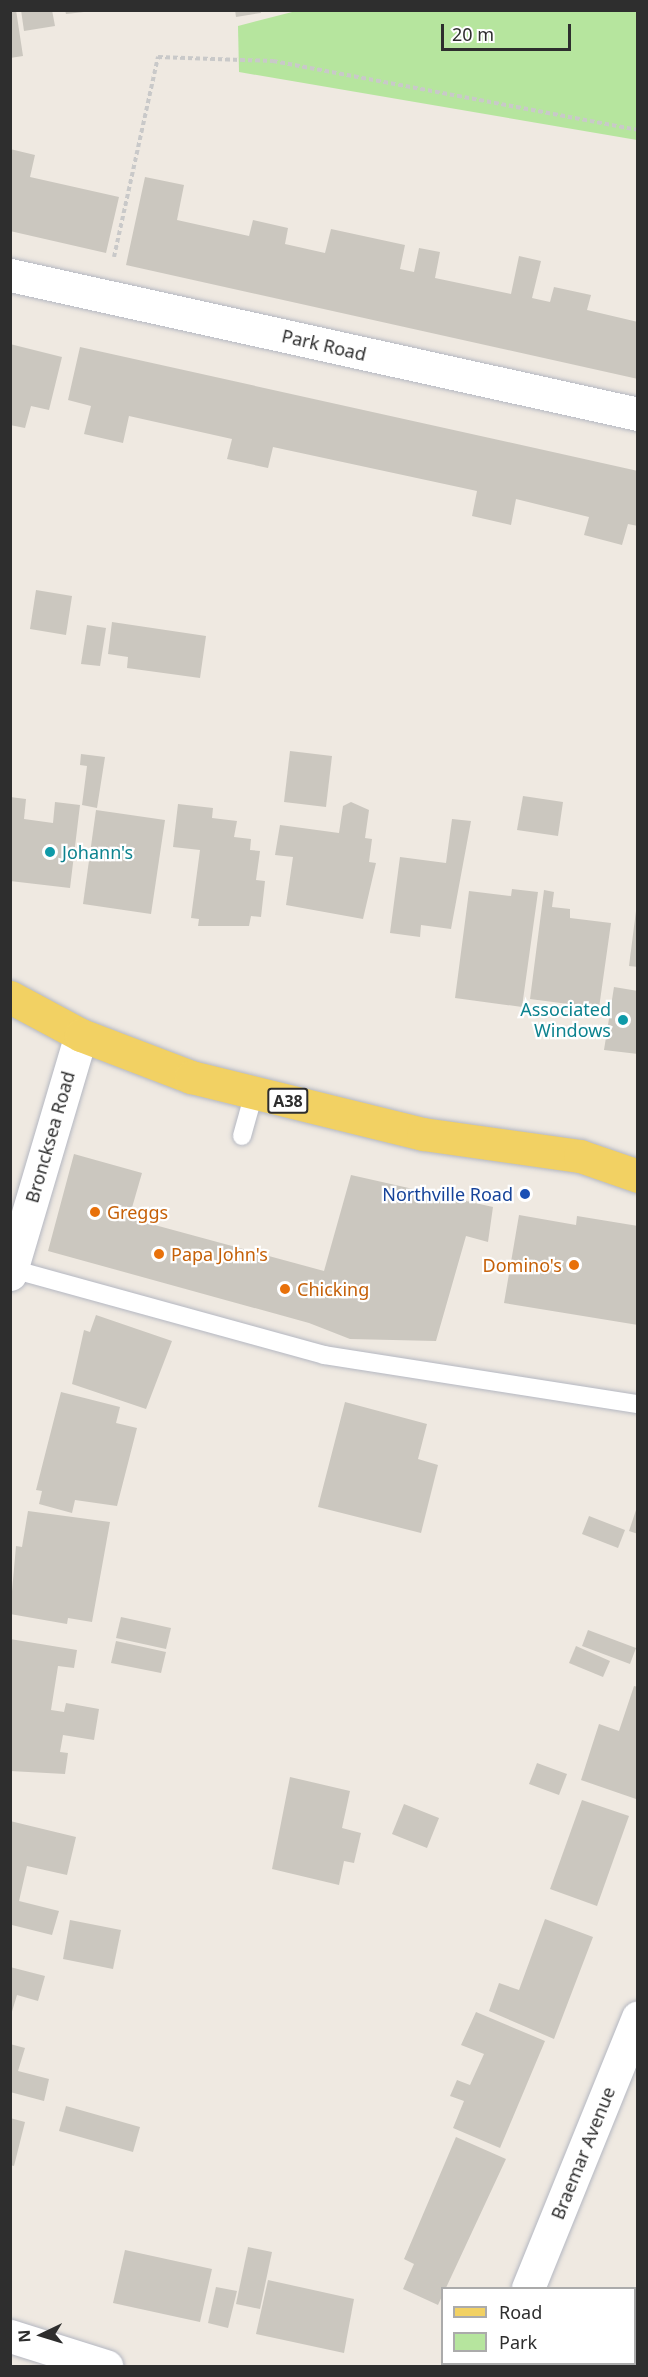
<!DOCTYPE html>
<style>
body{margin:0}
#map{position:relative;width:648px;height:2377px;overflow:hidden;background:#efe9e1;font-family:"Noto Sans",sans-serif}
div>[style]{position:absolute}
.green>*{inset:0;background:#b6e59e}
.building>*{inset:0;background:#cbc7bf}
.path>*{height:4px;margin-top:-2px;transform-origin:0;background:repeating-linear-gradient(90deg,#c9c9c9 0 4.5px,transparent 0 7.5px)}
.roads{filter:drop-shadow(0 0 2px #b4b7c1) drop-shadow(0 0 2px #b4b7c1)}
.lane>*{height:18px;margin:-9px;padding:0 9px;transform-origin:9px;border-radius:9px;background:#fff}
.street>*{height:33px;margin:-16.5px;padding:0 16.5px;transform-origin:16.5px;border-radius:16.5px;background:#fff}
.primary>*{height:33px;margin:-16.5px;padding:0 16.5px;transform-origin:16.5px;border-radius:16.5px;background:#f2d163}
.dots>*{width:16px;height:16px;translate:-50% -50%;box-sizing:border-box;border:3px solid #fff;border-radius:50%}
span{translate:-50% -50%;white-space:nowrap;text-align:center;line-height:1.15;-webkit-text-stroke:4.5px #fff;paint-order:stroke}
.shield-label span{padding:2px 4px;background:#fff;border:2px solid;border-radius:4px;-webkit-text-stroke-width:0}
.shield-label{font-size:16px;color:#2e2e2e;font-weight:700}
.street-label{font-size:18px;color:#2e2e2e}
.culture-label{font-size:18px;color:#0d838f}
.left{translate:0 -50%;text-align:left}
.right{translate:-100% -50%;text-align:right}
.transit-label{font-size:18px;color:#164399}
.food-label{font-size:18px;color:#c56008}
.frame{position:absolute;inset:0;border:12px solid #2e2e2e;pointer-events:none}
.legend{position:absolute;left:441px;top:2287px;width:195px;height:78px;box-sizing:border-box;background:#fff;border:2px solid #ababab;margin:0;padding:8px 10px;list-style:none;font-size:18px;color:#2e2e2e}
.legend li{display:flex;align-items:center;gap:12px;height:30px}
.legend b{width:30px;border:2px solid #ababab}
.north{position:absolute;left:12px;top:2305px;width:60px;height:60px;-webkit-text-stroke:4px #fff;paint-order:stroke;rotate:266deg;font-size:16px;font-weight:700;line-height:24px;text-align:center;color:#2e2e2e}
.north::after{content:'';display:block;margin:auto;width:21px;height:27px;background:#2e2e2e;clip-path:polygon(50% 0,100% 100%,50% 72%,0 100%)}
.scale{position:absolute;left:441px;top:24px;width:130px;height:27px;box-sizing:border-box;border:3px solid #2e2e2e;border-top:0;padding-left:8px;font-size:18px;line-height:21px;white-space:nowrap;color:#2e2e2e;-webkit-text-stroke:4px #fff;paint-order:stroke}
</style>
<div id="map">
<div class="green">
<i style="clip-path:polygon(300px 10px,637px 11px,637px 140px,239px 72px,238px 26px)"></i>
</div>
<div class="building">
<i style="clip-path:polygon(10px 10px,16px 10px,23px 56px,10px 58px)"></i>
<i style="clip-path:polygon(21px 10px,52px 10px,55px 26px,24px 31px)"></i>
<i style="clip-path:polygon(65px 10px,84px 10px,84px 12px,66px 14px)"></i>
<i style="clip-path:polygon(235px 10px,260px 10px,261px 13px,236px 17px)"></i>
<i style="clip-path:polygon(10px 149px,35px 155px,30px 177px,119px 197px,106px 253px,10px 231px)"></i>
<i style="clip-path:polygon(145px 177px,184px 185px,177px 220px,249px 236px,253px 220px,288px 228px,285px 244px,325px 253px,331px 229px,405px 245px,400px 269px,414px 272px,419px 248px,440px 252px,435px 278px,511px 294px,519px 256px,541px 261px,532px 298px,550px 302px,554px 287px,591px 295px,587px 310px,638px 322px,638px 379px,126px 265px)"></i>
<i style="clip-path:polygon(10px 344px,62px 357px,49px 410px,31px 406px,25px 428px,10px 425px)"></i>
<i style="clip-path:polygon(80px 347px,638px 471px,638px 526px,628px 524px,622px 545px,584px 535px,589px 517px,516px 499px,511px 525px,472px 516px,477px 491px,273px 447px,268px 468px,227px 459px,232px 439px,129px 416px,123px 443px,84px 434px,91px 406px,68px 400px)"></i>
<i style="clip-path:polygon(36px 590px,72px 596px,66px 635px,30px 629px)"></i>
<i style="clip-path:polygon(112px 622px,206px 636px,200px 678px,127px 668px,128px 657px,108px 654px)"></i>
<i style="clip-path:polygon(87px 625px,106px 628px,100px 666px,81px 664px)"></i>
<i style="clip-path:polygon(290px 751px,332px 756px,326px 807px,284px 802px)"></i>
<i style="clip-path:polygon(81px 754px,105px 757px,97px 808px,82px 805px,87px 766px,80px 765px)"></i>
<i style="clip-path:polygon(523px 796px,563px 802px,558px 836px,517px 830px)"></i>
<i style="clip-path:polygon(10px 797px,26px 799px,24px 819px,53px 823px,55px 802px,80px 805px,70px 888px,10px 881px)"></i>
<i style="clip-path:polygon(351px 802px,369px 810px,365px 838px,372px 839px,369px 862px,376px 863px,363px 919px,286px 905px,293px 857px,275px 855px,280px 825px,339px 833px,343px 806px)"></i>
<i style="clip-path:polygon(178px 804px,213px 808px,212px 818px,237px 821px,234px 837px,251px 839px,250px 850px,260px 851px,256px 880px,265px 881px,261px 917px,251px 916px,249px 926px,198px 926px,199px 919px,191px 918px,200px 850px,173px 847px)"></i>
<i style="clip-path:polygon(96px 810px,165px 820px,151px 914px,83px 904px)"></i>
<i style="clip-path:polygon(452px 819px,471px 821px,451px 929px,421px 925px,420px 937px,390px 933px,400px 857px,446px 863px)"></i>
<i style="clip-path:polygon(512px 889px,538px 892px,522px 1007px,455px 998px,469px 891px,511px 896px)"></i>
<i style="clip-path:polygon(544px 890px,554px 892px,552px 907px,570px 909px,570px 918px,611px 923px,599px 1008px,530px 999px)"></i>
<i style="clip-path:polygon(636px 911px,638px 911px,638px 967px,629px 966px)"></i>
<i style="clip-path:polygon(614px 987px,638px 991px,638px 1054px,604px 1050px)"></i>
<i style="clip-path:polygon(74px 1154px,142px 1173px,129px 1218px,324px 1271px,351px 1175px,493px 1207px,488px 1242px,466px 1236px,436px 1341px,350px 1339px,309px 1323px,48px 1251px)"></i>
<i style="clip-path:polygon(519px 1215px,576px 1225px,577px 1216px,638px 1226px,638px 1325px,504px 1303px)"></i>
<i style="clip-path:polygon(96px 1315px,172px 1341px,146px 1409px,72px 1384px,84px 1330px,90px 1332px)"></i>
<i style="clip-path:polygon(61px 1392px,120px 1407px,116px 1423px,137px 1428px,117px 1506px,75px 1500px,72px 1513px,39px 1504px,42px 1491px,36px 1490px)"></i>
<i style="clip-path:polygon(345px 1402px,427px 1424px,418px 1459px,438px 1465px,421px 1533px,318px 1507px)"></i>
<i style="clip-path:polygon(637px 1507px,638px 1507px,638px 1534px,629px 1531px)"></i>
<i style="clip-path:polygon(28px 1511px,110px 1522px,92px 1622px,68px 1618px,67px 1624px,10px 1614px,16px 1546px,22px 1547px)"></i>
<i style="clip-path:polygon(589px 1516px,625px 1530px,618px 1548px,582px 1534px)"></i>
<i style="clip-path:polygon(121px 1617px,171px 1628px,166px 1649px,116px 1638px)"></i>
<i style="clip-path:polygon(588px 1630px,636px 1648px,630px 1664px,582px 1646px)"></i>
<i style="clip-path:polygon(10px 1639px,77px 1650px,74px 1668px,58px 1666px,51px 1710px,64px 1712px,66px 1703px,99px 1709px,94px 1740px,63px 1735px,60px 1752px,68px 1753px,65px 1774px,10px 1771px)"></i>
<i style="clip-path:polygon(116px 1641px,166px 1652px,161px 1673px,111px 1663px)"></i>
<i style="clip-path:polygon(576px 1646px,610px 1661px,603px 1677px,569px 1663px)"></i>
<i style="clip-path:polygon(634px 1686px,638px 1687px,636px 1799px,581px 1780px,599px 1724px,619px 1731px)"></i>
<i style="clip-path:polygon(537px 1763px,567px 1774px,559px 1795px,529px 1784px)"></i>
<i style="clip-path:polygon(290px 1777px,350px 1791px,342px 1828px,361px 1833px,354px 1863px,344px 1861px,339px 1885px,272px 1869px)"></i>
<i style="clip-path:polygon(582px 1800px,629px 1816px,597px 1906px,550px 1889px)"></i>
<i style="clip-path:polygon(404px 1804px,439px 1818px,427px 1848px,392px 1834px)"></i>
<i style="clip-path:polygon(10px 1821px,76px 1837px,67px 1875px,27px 1866px,19px 1901px,59px 1911px,52px 1935px,12px 1925px,10px 1930px)"></i>
<i style="clip-path:polygon(545px 1919px,593px 1937px,554px 2039px,489px 2011px,499px 1983px,519px 1990px)"></i>
<i style="clip-path:polygon(70px 1920px,121px 1930px,113px 1969px,63px 1959px)"></i>
<i style="clip-path:polygon(10px 1967px,45px 1976px,38px 2001px,17px 1995px,11px 2015px)"></i>
<i style="clip-path:polygon(476px 2012px,545px 2041px,500px 2148px,453px 2128px,464px 2101px,450px 2096px,457px 2080px,470px 2085px,484px 2054px,461px 2045px)"></i>
<i style="clip-path:polygon(10px 2044px,25px 2048px,18px 2071px,49px 2079px,44px 2101px,10px 2092px)"></i>
<i style="clip-path:polygon(66px 2106px,140px 2127px,133px 2152px,59px 2131px)"></i>
<i style="clip-path:polygon(10px 2118px,25px 2122px,14px 2166px,10px 2165px)"></i>
<i style="clip-path:polygon(456px 2137px,506px 2159px,438px 2305px,403px 2289px,414px 2264px,404px 2259px)"></i>
<i style="clip-path:polygon(248px 2247px,272px 2252px,260px 2309px,236px 2304px)"></i>
<i style="clip-path:polygon(125px 2250px,212px 2269px,200px 2322px,113px 2303px)"></i>
<i style="clip-path:polygon(268px 2280px,354px 2299px,344px 2353px,256px 2334px)"></i>
<i style="clip-path:polygon(216px 2287px,237px 2291px,228px 2328px,208px 2323px)"></i>
<i style="clip-path:polygon(638px 2303px,638px 2342px,634px 2337px)"></i>
</div>
<div class="path">
<i style="left:114px;top:257px;width:205px;rotate:-77.6deg"></i>
<i style="left:158px;top:57px;width:115px;rotate:2deg"></i>
<i style="left:273px;top:61px;width:371px;rotate:10.7deg"></i>
</div>
<div class="roads">
<div class="lane">
<i style="left:242px;top:1136px;width:45px;rotate:-74.4deg"></i>
<i style="left:12px;top:1269px;width:324px;rotate:15.4deg"></i>
<i style="left:324px;top:1355px;width:318px;rotate:8.9deg"></i>
</div>
<div class="street">
<i style="left:10px;top:275px;width:643px;rotate:12.48deg"></i>
<i style="left:10px;top:1274px;width:249px;rotate:-73.5deg"></i>
<i style="left:528px;top:2288px;width:292px;rotate:-67.9deg"></i>
<i style="left:10px;top:2336px;width:101px;rotate:17.4deg"></i>
<i style="left:496px;top:2366px;width:2px;rotate:-63deg"></i>
</div>
<div class="primary">
<i style="left:10px;top:997px;width:81px;rotate:28.2deg"></i>
<i style="left:81px;top:1035px;width:118px;rotate:20.9deg"></i>
<i style="left:191px;top:1077px;width:239px;rotate:13.8deg"></i>
<i style="left:423px;top:1134px;width:159px;rotate:8deg"></i>
<i style="left:580px;top:1156px;width:61px;rotate:19deg"></i>
</div>
</div>
<div class="dots">
<i style="left:50px;top:852px;background:#0f9aa8"></i>
<i style="left:623px;top:1020px;background:#0f9aa8"></i>
<i style="left:525px;top:1194px;background:#1a4fb4"></i>
<i style="left:95px;top:1212px;background:#e8710a"></i>
<i style="left:159px;top:1254px;background:#e8710a"></i>
<i style="left:574px;top:1265px;background:#e8710a"></i>
<i style="left:285px;top:1289px;background:#e8710a"></i>
</div>
<div class="shield-label">
<span style="left:288px;top:1101px">A38</span>
</div>
<div class="street-label">
<span style="left:324px;top:345px;rotate:13deg">Park Road</span>
<span style="left:50px;top:1137px;rotate:-74deg">Broncksea Road</span>
<span style="left:583px;top:2153px;rotate:-68deg">Braemar Avenue</span>
</div>
<div class="culture-label">
<span class="left" style="left:62px;top:852px">Johann's</span>
<span class="right" style="left:611px;top:1020px">Associated<br>Windows</span>
</div>
<div class="transit-label">
<span class="right" style="left:513px;top:1194px">Northville Road</span>
</div>
<div class="food-label">
<span class="left" style="left:107px;top:1212px">Greggs</span>
<span class="left" style="left:171px;top:1254px">Papa John's</span>
<span class="right" style="left:562px;top:1265px">Domino's</span>
<span class="left" style="left:297px;top:1289px">Chicking</span>
</div>
<div class="frame"></div>
<ul class="legend">
<li><b style="height:8px;background:#f2d163"></b>Road</li>
<li><b style="height:16px;background:#b6e59e"></b>Park</li>
</ul>
<div class="north">N</div>
<div class="scale">20 m</div>
</div>
